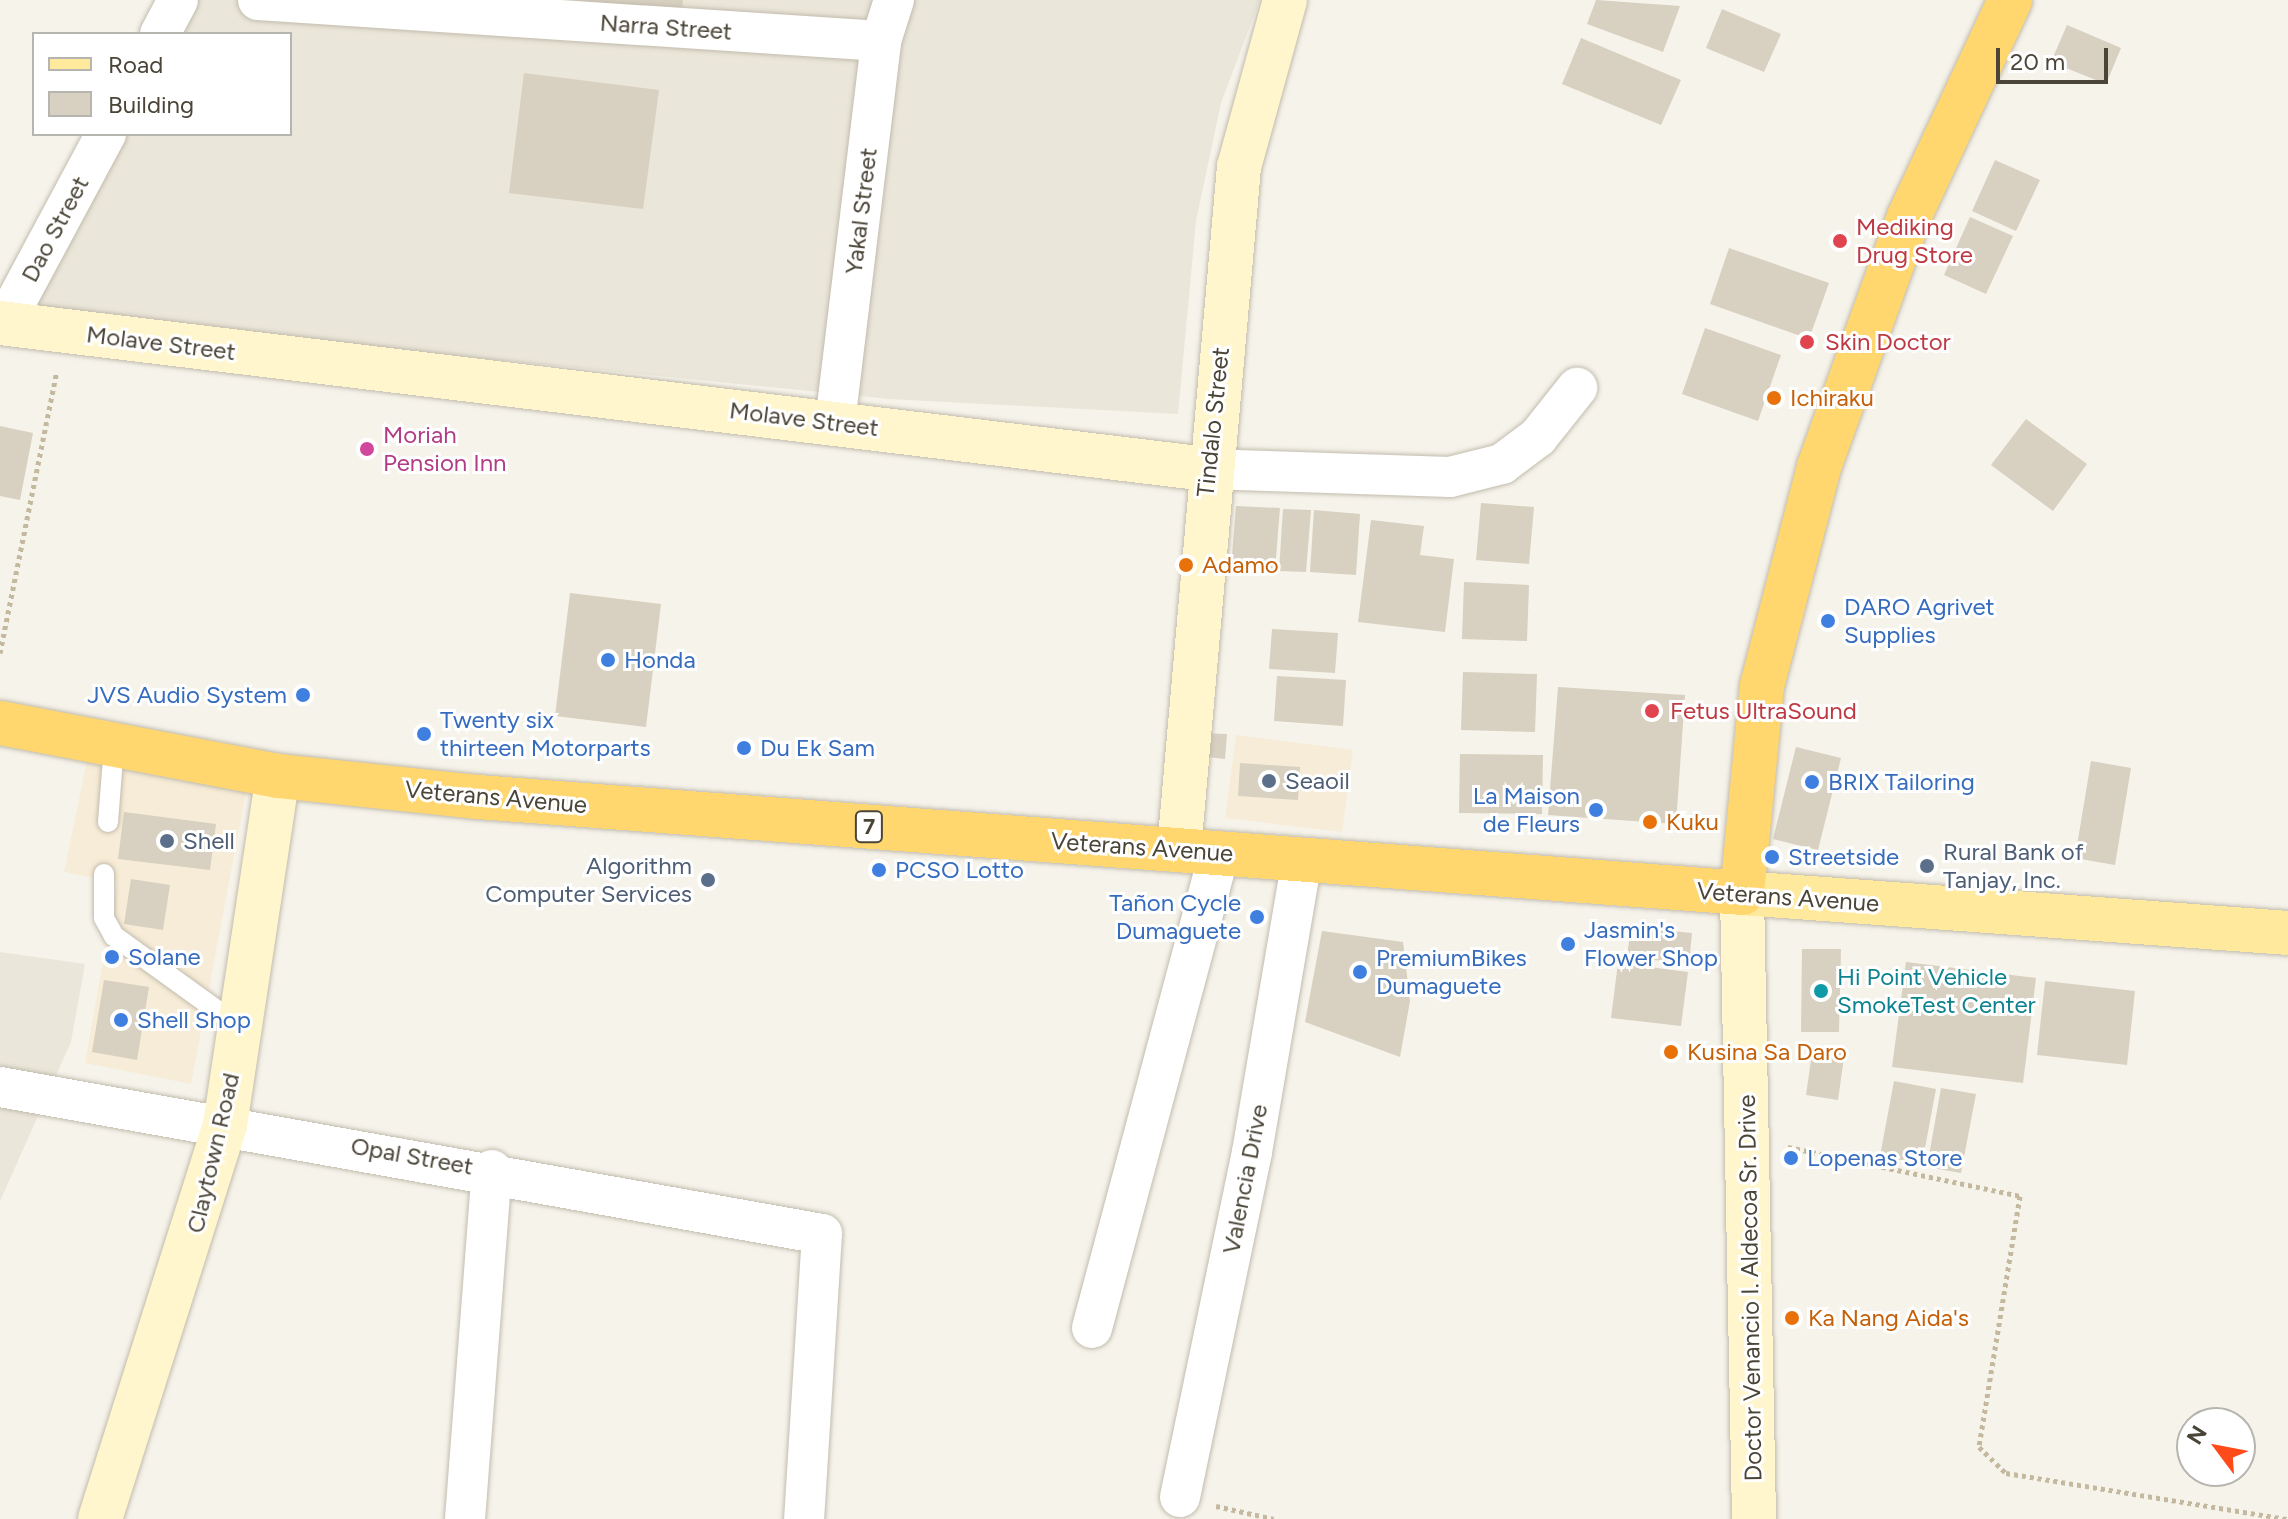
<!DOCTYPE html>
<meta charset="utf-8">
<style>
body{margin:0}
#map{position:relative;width:2288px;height:1519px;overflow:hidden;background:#f6f3eb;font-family:Figtree,sans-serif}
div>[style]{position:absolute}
.residential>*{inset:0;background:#eae6d9}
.commercial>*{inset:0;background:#f7ecd7}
.building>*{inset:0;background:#d8d0c0}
.path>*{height:5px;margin-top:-2.5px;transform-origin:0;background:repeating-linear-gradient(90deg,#c4b99e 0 4px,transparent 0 8px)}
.roads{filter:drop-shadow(0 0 2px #c2bcad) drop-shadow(0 0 2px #c2bcad)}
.lane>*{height:20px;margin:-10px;padding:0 10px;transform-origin:10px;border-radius:10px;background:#fff}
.street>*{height:40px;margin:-20px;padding:0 20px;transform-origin:20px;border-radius:20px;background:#fff}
.secondary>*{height:44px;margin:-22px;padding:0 22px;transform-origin:22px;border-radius:22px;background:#fff6cd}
.primary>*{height:44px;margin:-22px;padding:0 22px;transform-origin:22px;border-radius:22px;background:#ffe99c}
.highway>*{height:44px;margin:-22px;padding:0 22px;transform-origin:22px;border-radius:22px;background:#ffd76e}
.dots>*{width:22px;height:22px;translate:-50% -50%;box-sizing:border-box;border:4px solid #fff;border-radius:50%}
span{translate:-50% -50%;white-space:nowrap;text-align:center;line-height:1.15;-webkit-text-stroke:6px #fff;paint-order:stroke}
.shield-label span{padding:2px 6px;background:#fff;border:2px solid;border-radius:6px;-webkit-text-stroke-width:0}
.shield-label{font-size:22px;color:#4b4538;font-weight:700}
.street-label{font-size:24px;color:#4b4538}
.health-label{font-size:24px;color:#be3a42}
.left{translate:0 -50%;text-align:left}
.food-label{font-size:24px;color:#c56008}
.hotel-label{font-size:24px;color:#b23c85}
.shop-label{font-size:24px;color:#366cbe}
.right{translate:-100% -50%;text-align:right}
.service-label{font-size:24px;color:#4e5e75}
.culture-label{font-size:24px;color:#0d838f}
.legend{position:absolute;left:32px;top:32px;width:260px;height:104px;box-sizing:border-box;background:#fff;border:2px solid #b7b5af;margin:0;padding:10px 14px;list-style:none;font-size:24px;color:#4b4538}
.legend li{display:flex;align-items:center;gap:16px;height:40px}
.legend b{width:40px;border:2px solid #b7b5af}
.north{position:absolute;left:2176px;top:1407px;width:80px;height:80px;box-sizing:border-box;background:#fff;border:2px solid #b7b5af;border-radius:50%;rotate:302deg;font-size:22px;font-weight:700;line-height:32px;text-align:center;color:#4b4538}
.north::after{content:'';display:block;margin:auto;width:28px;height:36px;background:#ff4a1a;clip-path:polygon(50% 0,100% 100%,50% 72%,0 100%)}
.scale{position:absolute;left:1996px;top:48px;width:112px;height:36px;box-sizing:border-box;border:4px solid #4b4538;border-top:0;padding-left:10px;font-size:24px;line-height:28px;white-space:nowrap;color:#4b4538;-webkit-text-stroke:6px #fff;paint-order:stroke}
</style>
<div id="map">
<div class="residential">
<i style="clip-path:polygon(193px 0,1260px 0,1221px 103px,1196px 221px,1178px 414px,889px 399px,25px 313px,121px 134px,290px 134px,290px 34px,175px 34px)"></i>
<i style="clip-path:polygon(0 952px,85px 964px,71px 1042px,0 1201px)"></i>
</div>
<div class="commercial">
<i style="clip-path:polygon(1236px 735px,1353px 750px,1342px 832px,1225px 818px)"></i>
<i style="clip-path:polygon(87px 761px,247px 786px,191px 1084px,85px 1063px,117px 882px,64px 872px)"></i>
</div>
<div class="building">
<i style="clip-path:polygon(575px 0,683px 0,682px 14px)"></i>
<i style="clip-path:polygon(1596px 0,1680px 6px,1663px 52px,1587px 24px)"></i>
<i style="clip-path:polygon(1722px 9px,1781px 34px,1764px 72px,1706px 48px)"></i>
<i style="clip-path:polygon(2067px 25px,2121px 48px,2106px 84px,2051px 62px)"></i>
<i style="clip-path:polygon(1581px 38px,1681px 80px,1661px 125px,1562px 84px)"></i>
<i style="clip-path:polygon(524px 73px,659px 90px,643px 209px,509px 193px)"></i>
<i style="clip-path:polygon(1995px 160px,2040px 180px,2016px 231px,1972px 211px)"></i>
<i style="clip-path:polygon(1970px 217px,2013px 236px,1986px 294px,1944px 275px)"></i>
<i style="clip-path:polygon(1729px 248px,1829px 283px,1809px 339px,1710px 304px)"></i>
<i style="clip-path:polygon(1705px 328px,1781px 355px,1758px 421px,1682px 394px)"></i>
<i style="clip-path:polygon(2026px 419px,2087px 464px,2053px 511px,1991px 465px)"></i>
<i style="clip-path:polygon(0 426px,33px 433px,20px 500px,0 496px)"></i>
<i style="clip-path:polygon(1481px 503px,1534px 507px,1529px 564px,1476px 560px)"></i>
<i style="clip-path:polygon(1236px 506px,1280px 508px,1275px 570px,1231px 567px)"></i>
<i style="clip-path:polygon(1283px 509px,1311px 510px,1306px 572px,1279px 571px)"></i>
<i style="clip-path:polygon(1314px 510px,1360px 514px,1356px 575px,1310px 572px)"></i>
<i style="clip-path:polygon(1371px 520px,1424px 526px,1420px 555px,1454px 559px,1445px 632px,1358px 622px)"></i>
<i style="clip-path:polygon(1464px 582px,1529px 585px,1527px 641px,1462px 639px)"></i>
<i style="clip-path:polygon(570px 593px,661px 604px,646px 727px,555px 716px)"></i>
<i style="clip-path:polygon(1272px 629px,1338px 633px,1335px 673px,1269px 669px)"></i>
<i style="clip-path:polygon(1463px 672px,1537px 674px,1535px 732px,1461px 730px)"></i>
<i style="clip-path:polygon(1277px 676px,1346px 680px,1343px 726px,1274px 721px)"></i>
<i style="clip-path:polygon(1558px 687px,1685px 695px,1676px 824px,1548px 815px)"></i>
<i style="clip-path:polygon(1200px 733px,1227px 734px,1225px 759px,1198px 756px)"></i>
<i style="clip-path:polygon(1796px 747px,1841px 758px,1818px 850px,1773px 839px)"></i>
<i style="clip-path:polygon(1460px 754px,1543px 755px,1542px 814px,1459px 813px)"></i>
<i style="clip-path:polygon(2091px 761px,2131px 768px,2115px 865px,2075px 858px)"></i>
<i style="clip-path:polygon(1240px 763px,1300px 767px,1298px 800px,1238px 796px)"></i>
<i style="clip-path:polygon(124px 812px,216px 824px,210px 870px,118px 859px)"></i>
<i style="clip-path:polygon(131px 879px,170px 885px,163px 930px,124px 924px)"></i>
<i style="clip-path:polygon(1631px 927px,1692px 933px,1689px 964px,1627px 957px)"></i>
<i style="clip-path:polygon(1322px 931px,1403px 942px,1410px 1001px,1400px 1057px,1305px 1022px)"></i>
<i style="clip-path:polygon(1802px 949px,1841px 949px,1839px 1032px,1801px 1032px)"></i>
<i style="clip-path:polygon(1906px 962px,2036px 978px,2023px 1083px,1892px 1067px)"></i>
<i style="clip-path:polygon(1618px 963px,1688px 972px,1681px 1026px,1611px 1018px)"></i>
<i style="clip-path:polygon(104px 980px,149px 987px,137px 1060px,92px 1052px)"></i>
<i style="clip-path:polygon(2045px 981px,2135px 991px,2127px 1065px,2037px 1055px)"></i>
<i style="clip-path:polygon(1813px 1046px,1845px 1050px,1838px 1100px,1806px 1095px)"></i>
<i style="clip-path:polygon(1894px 1081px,1936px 1089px,1922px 1164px,1880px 1156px)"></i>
<i style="clip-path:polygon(1941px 1088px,1976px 1094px,1961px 1173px,1927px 1167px)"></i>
</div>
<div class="path">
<i style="left:0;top:653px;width:288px;rotate:-78.6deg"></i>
<i style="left:1788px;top:1147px;width:237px;rotate:11.9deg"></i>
<i style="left:2020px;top:1196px;width:254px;rotate:99.3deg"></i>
<i style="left:1979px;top:1447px;width:37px;rotate:44deg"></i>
<i style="left:2006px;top:1473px;width:286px;rotate:9.3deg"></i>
<i style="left:1216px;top:1506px;width:59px;rotate:12.6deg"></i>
</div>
<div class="roads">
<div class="lane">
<i style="left:108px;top:822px;width:77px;rotate:-85.5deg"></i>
<i style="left:104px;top:874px;width:44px;rotate:90deg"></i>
<i style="left:104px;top:918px;width:21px;rotate:61deg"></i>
<i style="left:114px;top:936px;width:155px;rotate:35.8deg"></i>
</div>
<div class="street">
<i style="left:258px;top:0;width:624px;rotate:3.77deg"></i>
<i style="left:160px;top:34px;width:38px;rotate:-62deg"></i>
<i style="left:4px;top:324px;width:216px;rotate:-61.8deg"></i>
<i style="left:835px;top:423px;width:385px;rotate:-83.1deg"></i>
<i style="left:881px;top:41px;width:43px;rotate:-72.4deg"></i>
<i style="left:1207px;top:469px;width:243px;rotate:1.9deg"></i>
<i style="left:1450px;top:477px;width:54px;rotate:-14deg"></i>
<i style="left:1502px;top:464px;width:45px;rotate:-36.9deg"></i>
<i style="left:1538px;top:437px;width:63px;rotate:-51.5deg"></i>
<i style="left:0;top:1087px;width:835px;rotate:10.14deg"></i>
<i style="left:822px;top:1234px;width:286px;rotate:93.6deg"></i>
<i style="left:1092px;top:1328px;width:492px;rotate:-75deg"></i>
<i style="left:1180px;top:1497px;width:352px;rotate:-78.2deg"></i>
<i style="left:1252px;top:1152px;width:296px;rotate:-80.3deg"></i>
<i style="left:465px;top:1519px;width:350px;rotate:-85.6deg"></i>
</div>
<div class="secondary">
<i style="left:0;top:323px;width:1216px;rotate:6.9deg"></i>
<i style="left:1179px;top:850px;width:686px;rotate:-84.98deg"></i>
<i style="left:1239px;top:167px;width:173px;rotate:-74.6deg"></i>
<i style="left:1742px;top:893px;width:626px;rotate:88.9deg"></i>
<i style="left:100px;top:1519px;width:413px;rotate:-72.4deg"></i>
<i style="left:225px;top:1125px;width:353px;rotate:-81.4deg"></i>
</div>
<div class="primary">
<i style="left:1742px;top:893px;width:547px;rotate:4.19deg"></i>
</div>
<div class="highway">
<i style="left:0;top:723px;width:283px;rotate:10.8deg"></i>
<i style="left:278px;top:776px;width:201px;rotate:6deg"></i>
<i style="left:478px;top:797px;width:1268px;rotate:4.34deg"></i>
<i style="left:1742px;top:893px;width:208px;rotate:-84.5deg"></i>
<i style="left:1762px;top:686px;width:226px;rotate:-75.4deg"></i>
<i style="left:1819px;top:467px;width:266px;rotate:-70.2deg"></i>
<i style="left:1909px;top:217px;width:239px;rotate:-65deg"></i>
</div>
</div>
<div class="dots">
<i style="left:1840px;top:241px;background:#e0444e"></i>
<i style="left:1807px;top:342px;background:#e0444e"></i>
<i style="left:1774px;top:398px;background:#e8710a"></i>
<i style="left:367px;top:449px;background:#d1479c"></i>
<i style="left:1186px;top:565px;background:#e8710a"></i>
<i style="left:1828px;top:621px;background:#3f7fe0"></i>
<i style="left:608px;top:660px;background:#3f7fe0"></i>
<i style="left:303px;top:695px;background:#3f7fe0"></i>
<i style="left:1652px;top:711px;background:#e0444e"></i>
<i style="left:424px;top:734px;background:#3f7fe0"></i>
<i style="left:744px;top:748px;background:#3f7fe0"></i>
<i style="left:1269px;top:781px;background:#5c6f8a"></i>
<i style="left:1812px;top:782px;background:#3f7fe0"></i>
<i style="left:1596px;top:810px;background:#3f7fe0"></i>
<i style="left:1650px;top:822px;background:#e8710a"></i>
<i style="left:167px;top:841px;background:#5c6f8a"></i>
<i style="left:1772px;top:857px;background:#3f7fe0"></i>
<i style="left:1927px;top:866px;background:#5c6f8a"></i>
<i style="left:879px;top:870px;background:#3f7fe0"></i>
<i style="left:708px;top:880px;background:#5c6f8a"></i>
<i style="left:1257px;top:917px;background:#3f7fe0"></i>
<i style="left:1568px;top:944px;background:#3f7fe0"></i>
<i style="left:112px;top:957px;background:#3f7fe0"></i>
<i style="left:1360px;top:972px;background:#3f7fe0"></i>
<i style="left:1821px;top:991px;background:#0f9aa8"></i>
<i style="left:121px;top:1020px;background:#3f7fe0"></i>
<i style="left:1671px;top:1052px;background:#e8710a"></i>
<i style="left:1791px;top:1158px;background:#3f7fe0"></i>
<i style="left:1792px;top:1318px;background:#e8710a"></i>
</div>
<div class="shield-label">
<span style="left:869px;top:827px">7</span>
</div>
<div class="street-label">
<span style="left:666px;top:27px;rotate:4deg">Narra Street</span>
<span style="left:861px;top:211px;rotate:-83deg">Yakal Street</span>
<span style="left:55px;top:229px;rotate:-62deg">Dao Street</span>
<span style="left:161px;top:343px;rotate:7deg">Molave Street</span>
<span style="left:804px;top:419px;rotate:7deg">Molave Street</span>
<span style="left:1213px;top:422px;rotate:-84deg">Tindalo Street</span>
<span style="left:496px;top:797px;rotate:5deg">Veterans Avenue</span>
<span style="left:1142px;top:847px;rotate:4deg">Veterans Avenue</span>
<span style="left:1788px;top:897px;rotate:4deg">Veterans Avenue</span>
<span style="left:213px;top:1153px;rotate:-77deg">Claytown Road</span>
<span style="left:412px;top:1156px;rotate:10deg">Opal Street</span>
<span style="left:1245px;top:1179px;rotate:-79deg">Valencia Drive</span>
<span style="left:1750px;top:1288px;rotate:-91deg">Doctor Venancio I. Aldecoa Sr. Drive</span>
</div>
<div class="health-label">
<span class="left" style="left:1856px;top:241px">Mediking<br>Drug Store</span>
<span class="left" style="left:1825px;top:342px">Skin Doctor</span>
<span class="left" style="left:1670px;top:711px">Fetus UltraSound</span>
</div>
<div class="food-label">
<span class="left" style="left:1790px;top:398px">Ichiraku</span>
<span class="left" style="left:1202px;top:565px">Adamo</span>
<span class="left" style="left:1666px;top:822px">Kuku</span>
<span class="left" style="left:1687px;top:1052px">Kusina Sa Daro</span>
<span class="left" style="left:1808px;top:1318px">Ka Nang Aida's</span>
</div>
<div class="hotel-label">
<span class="left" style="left:383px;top:449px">Moriah<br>Pension Inn</span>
</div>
<div class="shop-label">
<span class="left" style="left:1844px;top:621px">DARO Agrivet<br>Supplies</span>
<span class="left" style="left:624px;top:660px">Honda</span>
<span class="right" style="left:287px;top:695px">JVS Audio System</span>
<span class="left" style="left:440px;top:734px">Twenty six<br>thirteen Motorparts</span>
<span class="left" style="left:760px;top:748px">Du Ek Sam</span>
<span class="left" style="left:1828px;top:782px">BRIX Tailoring</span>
<span class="right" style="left:1580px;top:810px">La Maison<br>de Fleurs</span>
<span class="left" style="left:1788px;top:857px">Streetside</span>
<span class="left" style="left:895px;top:870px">PCSO Lotto</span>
<span class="right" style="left:1241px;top:917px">Tañon Cycle<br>Dumaguete</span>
<span class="left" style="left:1584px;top:944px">Jasmin's<br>Flower Shop</span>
<span class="left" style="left:128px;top:957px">Solane</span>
<span class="left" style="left:1376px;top:972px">PremiumBikes<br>Dumaguete</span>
<span class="left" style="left:137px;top:1020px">Shell Shop</span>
<span class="left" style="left:1807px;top:1158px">Lopenas Store</span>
</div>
<div class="service-label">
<span class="left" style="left:1285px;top:781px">Seaoil</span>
<span class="left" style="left:183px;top:841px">Shell</span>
<span class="left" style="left:1943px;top:866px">Rural Bank of<br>Tanjay, Inc.</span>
<span class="right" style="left:692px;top:880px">Algorithm<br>Computer Services</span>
</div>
<div class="culture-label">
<span class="left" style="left:1837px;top:991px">Hi Point Vehicle<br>SmokeTest Center</span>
</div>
<ul class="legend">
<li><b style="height:10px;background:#ffe99c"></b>Road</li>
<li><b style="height:22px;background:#d8d0c0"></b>Building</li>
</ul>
<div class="north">N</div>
<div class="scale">20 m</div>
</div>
